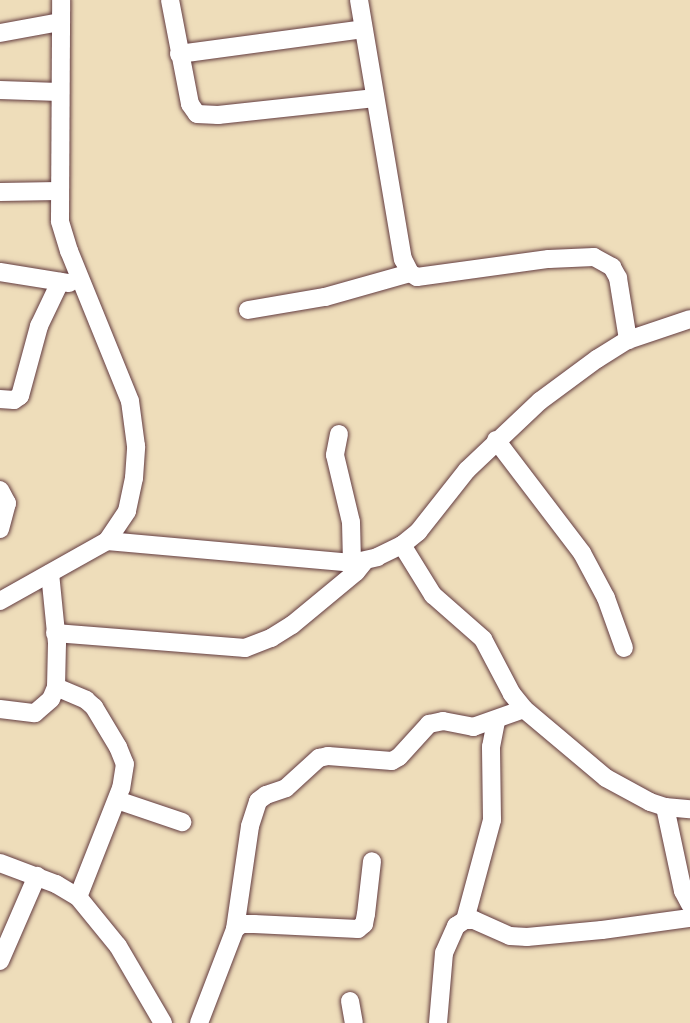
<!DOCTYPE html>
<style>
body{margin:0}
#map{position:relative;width:690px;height:1023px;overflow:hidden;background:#eeddba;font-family:"Libre Bodoni",serif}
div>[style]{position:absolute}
.roads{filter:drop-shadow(0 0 2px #633c40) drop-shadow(0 0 2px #633c40)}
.street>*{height:18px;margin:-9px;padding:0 9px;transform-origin:9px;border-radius:9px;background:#fff}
span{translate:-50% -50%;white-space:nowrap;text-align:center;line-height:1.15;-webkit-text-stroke:4.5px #fbf7ec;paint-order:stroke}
</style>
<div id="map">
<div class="roads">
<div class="street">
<i style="left:170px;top:0;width:106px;rotate:79.1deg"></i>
<i style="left:190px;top:104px;width:12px;rotate:55deg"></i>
<i style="left:197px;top:114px;width:21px;rotate:3deg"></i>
<i style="left:218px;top:115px;width:158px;rotate:-6.2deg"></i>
<i style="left:359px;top:0;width:263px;rotate:80.4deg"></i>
<i style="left:403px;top:259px;width:16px;rotate:63deg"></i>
<i style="left:410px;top:273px;width:8px;rotate:30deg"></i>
<i style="left:417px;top:277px;width:133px;rotate:-7.8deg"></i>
<i style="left:549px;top:259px;width:45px;rotate:-2.5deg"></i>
<i style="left:594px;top:257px;width:21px;rotate:29deg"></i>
<i style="left:612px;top:267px;width:13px;rotate:61deg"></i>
<i style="left:618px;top:278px;width:63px;rotate:80.8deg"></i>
<i style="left:0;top:33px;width:61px;rotate:-10.4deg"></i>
<i style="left:179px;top:54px;width:186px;rotate:-7.7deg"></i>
<i style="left:0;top:90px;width:59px;rotate:1.9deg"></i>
<i style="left:0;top:192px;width:58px;rotate:-1deg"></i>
<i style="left:0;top:272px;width:70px;rotate:9.1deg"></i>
<i style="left:248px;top:310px;width:78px;rotate:-9.6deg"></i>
<i style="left:325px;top:297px;width:88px;rotate:-15.8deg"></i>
<i style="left:0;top:399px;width:14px;rotate:4deg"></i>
<i style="left:14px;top:400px;width:7px;rotate:-34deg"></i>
<i style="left:20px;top:396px;width:73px;rotate:-74.8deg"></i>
<i style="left:39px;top:326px;width:49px;rotate:-64.5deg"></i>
<i style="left:339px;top:434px;width:21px;rotate:101deg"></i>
<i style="left:335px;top:455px;width:69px;rotate:76.6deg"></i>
<i style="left:351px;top:522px;width:41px;rotate:88.6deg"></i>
<i style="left:496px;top:440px;width:142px;rotate:52.7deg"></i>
<i style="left:582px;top:553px;width:51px;rotate:61.9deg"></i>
<i style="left:606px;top:598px;width:53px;rotate:70.2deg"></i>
<i style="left:0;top:490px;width:15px;rotate:62deg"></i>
<i style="left:7px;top:503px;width:27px;rotate:105deg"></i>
<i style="left:107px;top:541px;width:246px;rotate:5.1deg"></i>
<i style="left:352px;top:563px;width:26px;rotate:-13deg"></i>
<i style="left:377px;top:557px;width:28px;rotate:-26deg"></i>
<i style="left:402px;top:545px;width:21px;rotate:-39deg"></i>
<i style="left:418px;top:532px;width:79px;rotate:-51.7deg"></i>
<i style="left:467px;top:470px;width:100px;rotate:-43.4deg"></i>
<i style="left:540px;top:401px;width:71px;rotate:-36.4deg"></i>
<i style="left:597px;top:359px;width:36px;rotate:-32deg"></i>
<i style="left:628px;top:340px;width:65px;rotate:-18.7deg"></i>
<i style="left:402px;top:545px;width:59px;rotate:58.2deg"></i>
<i style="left:433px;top:595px;width:67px;rotate:41.3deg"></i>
<i style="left:483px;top:639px;width:62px;rotate:62.2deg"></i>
<i style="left:512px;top:694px;width:19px;rotate:51deg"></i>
<i style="left:524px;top:709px;width:107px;rotate:40.1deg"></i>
<i style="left:606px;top:778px;width:50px;rotate:28.6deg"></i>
<i style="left:650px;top:802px;width:16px;rotate:18deg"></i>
<i style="left:665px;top:807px;width:25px;rotate:5deg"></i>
<i style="left:0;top:601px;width:123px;rotate:-29.3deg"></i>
<i style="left:107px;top:541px;width:36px;rotate:-56deg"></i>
<i style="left:127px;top:511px;width:34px;rotate:-78deg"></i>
<i style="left:134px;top:478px;width:32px;rotate:-86deg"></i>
<i style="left:136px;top:446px;width:45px;rotate:-97.6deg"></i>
<i style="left:130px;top:401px;width:162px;rotate:-112.1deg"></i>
<i style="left:69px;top:251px;width:31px;rotate:-107deg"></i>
<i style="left:60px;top:221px;width:221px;rotate:-89.7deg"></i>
<i style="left:55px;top:633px;width:191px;rotate:4.5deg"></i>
<i style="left:245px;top:648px;width:28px;rotate:-21deg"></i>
<i style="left:271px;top:638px;width:25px;rotate:-32deg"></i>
<i style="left:292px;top:625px;width:83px;rotate:-39.6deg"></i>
<i style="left:356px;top:572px;width:14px;rotate:-51deg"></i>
<i style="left:56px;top:687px;width:33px;rotate:23deg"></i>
<i style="left:86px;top:700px;width:11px;rotate:41deg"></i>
<i style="left:94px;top:707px;width:47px;rotate:59deg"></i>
<i style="left:118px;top:747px;width:18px;rotate:68deg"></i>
<i style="left:125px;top:764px;width:24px;rotate:99deg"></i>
<i style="left:121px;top:788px;width:117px;rotate:111.5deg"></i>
<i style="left:0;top:709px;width:35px;rotate:7deg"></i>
<i style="left:35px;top:713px;width:21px;rotate:-41deg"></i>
<i style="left:51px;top:699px;width:13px;rotate:-67deg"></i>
<i style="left:56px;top:687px;width:44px;rotate:-88.7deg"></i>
<i style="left:57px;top:643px;width:70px;rotate:-95.7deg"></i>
<i style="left:117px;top:800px;width:69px;rotate:18.7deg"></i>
<i style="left:665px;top:807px;width:86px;rotate:77.9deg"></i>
<i style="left:683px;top:891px;width:15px;rotate:62deg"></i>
<i style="left:0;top:863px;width:60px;rotate:20.6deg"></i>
<i style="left:56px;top:884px;width:26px;rotate:31deg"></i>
<i style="left:78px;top:897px;width:63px;rotate:50.8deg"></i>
<i style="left:118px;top:946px;width:89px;rotate:59.7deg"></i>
<i style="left:465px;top:920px;width:104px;rotate:-74.9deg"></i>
<i style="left:492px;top:820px;width:73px;rotate:-90.8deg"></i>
<i style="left:491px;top:747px;width:26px;rotate:-79deg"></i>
<i style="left:235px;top:929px;width:104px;rotate:-81.7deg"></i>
<i style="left:250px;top:826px;width:26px;rotate:-72deg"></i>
<i style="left:258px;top:801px;width:10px;rotate:-37deg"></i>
<i style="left:266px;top:795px;width:21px;rotate:-19deg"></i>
<i style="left:286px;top:788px;width:45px;rotate:-42.3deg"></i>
<i style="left:319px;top:758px;width:9px;rotate:-13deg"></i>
<i style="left:328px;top:756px;width:64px;rotate:4.5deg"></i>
<i style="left:392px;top:761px;width:8px;rotate:-30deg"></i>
<i style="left:399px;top:757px;width:45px;rotate:-47.7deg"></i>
<i style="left:429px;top:724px;width:14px;rotate:-12deg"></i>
<i style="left:443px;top:721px;width:31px;rotate:11deg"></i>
<i style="left:473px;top:727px;width:54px;rotate:-19.4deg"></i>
<i style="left:0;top:961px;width:93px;rotate:-66.5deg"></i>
<i style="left:350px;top:1001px;width:22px;rotate:80deg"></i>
<i style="left:199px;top:1023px;width:101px;rotate:-69deg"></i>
<i style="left:235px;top:929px;width:9px;rotate:-36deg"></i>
<i style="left:242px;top:924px;width:12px"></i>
<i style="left:254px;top:924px;width:104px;rotate:2.8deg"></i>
<i style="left:358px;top:929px;width:8px;rotate:-40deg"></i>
<i style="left:364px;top:924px;width:10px;rotate:-79deg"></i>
<i style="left:366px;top:914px;width:53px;rotate:-83.5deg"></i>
<i style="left:438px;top:1023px;width:70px;rotate:-85.1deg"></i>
<i style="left:444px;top:953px;width:30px;rotate:-66deg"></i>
<i style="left:456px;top:926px;width:11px;rotate:-34deg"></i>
<i style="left:465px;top:920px;width:9px"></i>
<i style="left:474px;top:920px;width:39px;rotate:24deg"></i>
<i style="left:510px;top:936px;width:17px;rotate:3deg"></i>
<i style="left:527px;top:937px;width:75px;rotate:-5.3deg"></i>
<i style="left:602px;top:930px;width:89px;rotate:-7.8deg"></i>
</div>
</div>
</div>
